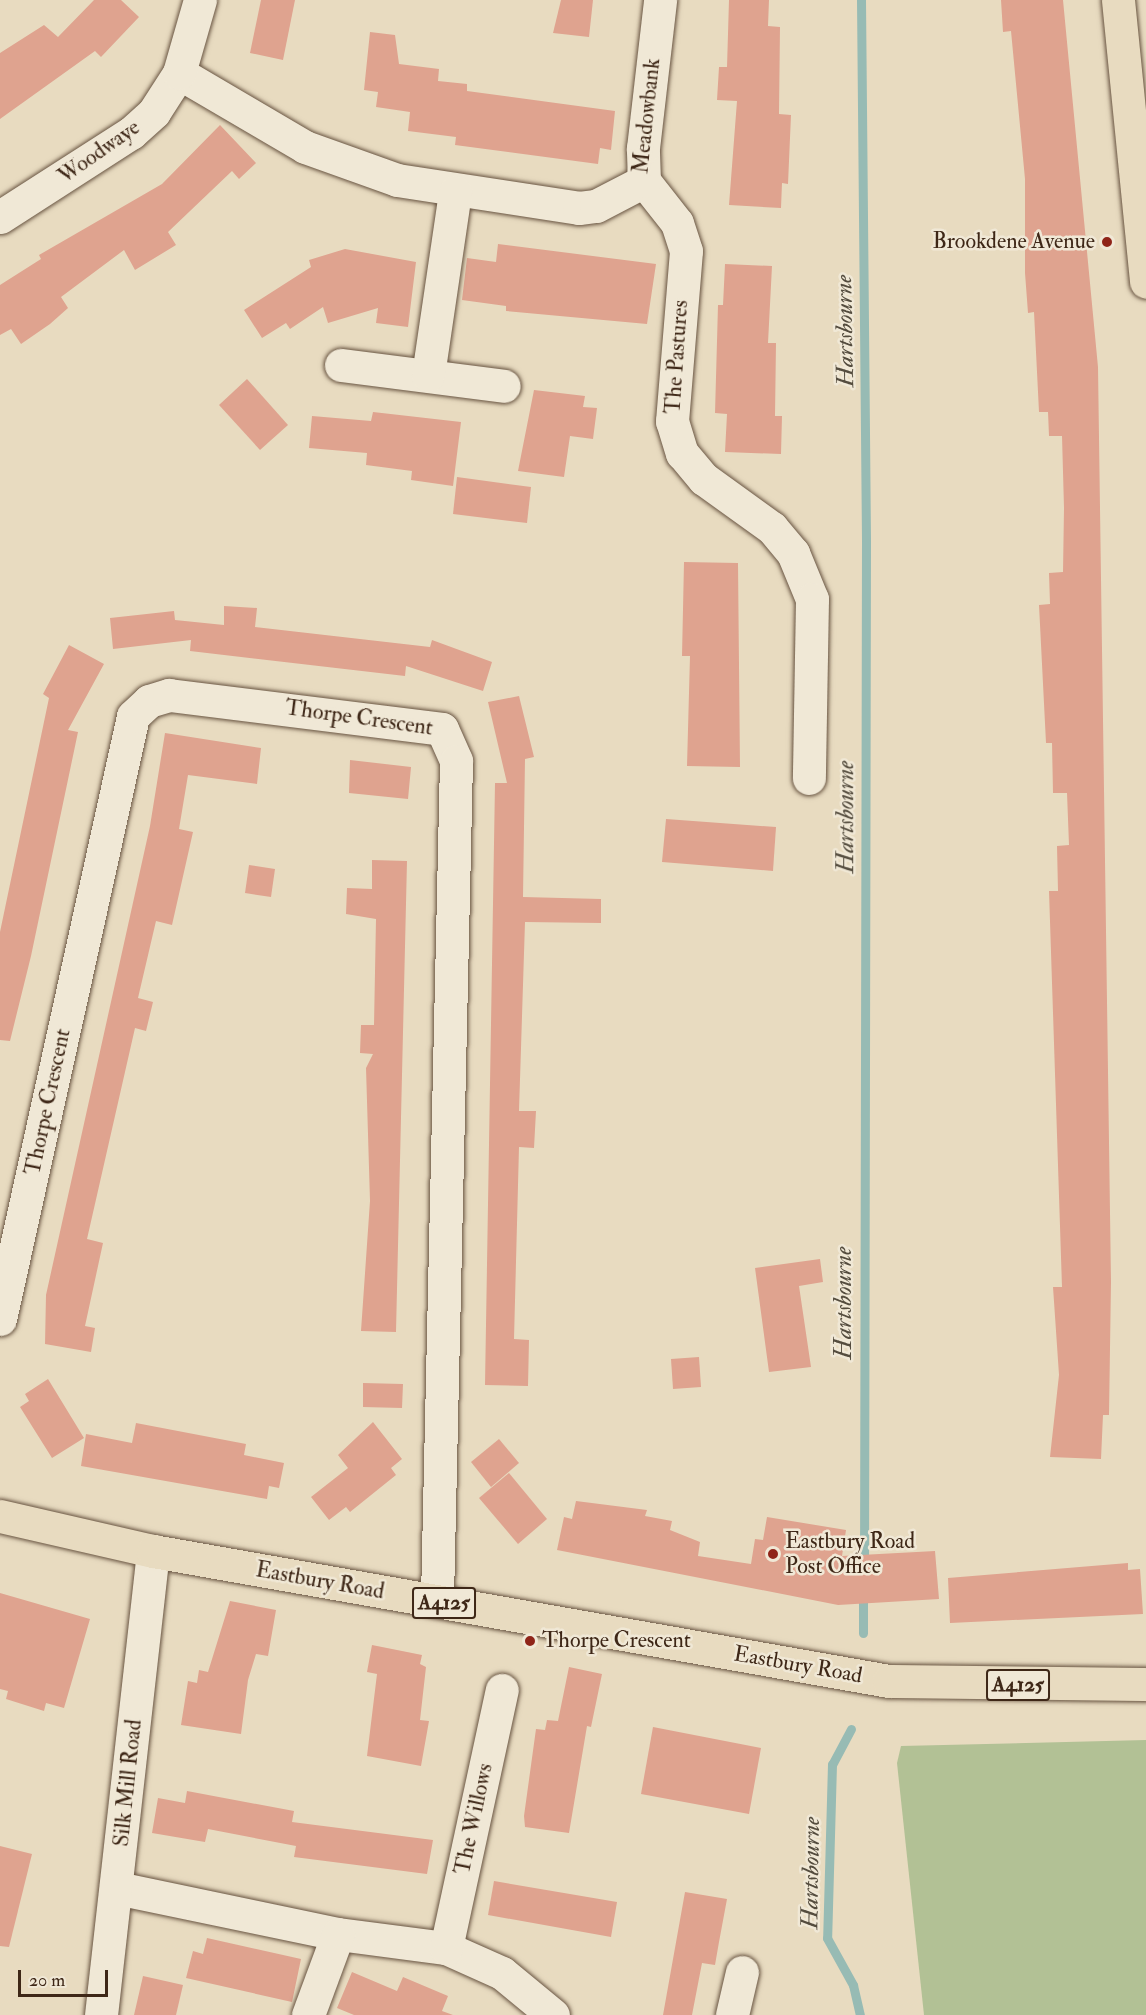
<!DOCTYPE html>
<style>
body{margin:0}
#map{position:relative;width:1146px;height:2015px;overflow:hidden;background:#e8dbc0;font-family:"IM FELL Double Pica",serif}
div>[style]{position:absolute}
.green>*{inset:0;background:#b2c195}
.stream>*{height:9px;margin:-4.5px;padding:0 4.5px;transform-origin:4.5px;border-radius:4.5px;background:#97bbb4}
.building>*{inset:0;background:#dfa38f}
.roads{filter:drop-shadow(0 0 2px #685441) drop-shadow(0 0 2px #685441)}
.minor>*{height:33px;margin:-16.5px;padding:0 16.5px;transform-origin:16.5px;border-radius:16.5px;background:#f0e8d6}
.major>*{height:33px;margin:-16.5px;padding:0 16.5px;transform-origin:16.5px;border-radius:16.5px;background:#e8dbc0}
.dots>*{width:16px;height:16px;translate:-50% -50%;box-sizing:border-box;border:3px solid #f0e8d6;border-radius:50%}
span{translate:-50% -50%;white-space:nowrap;text-align:center;line-height:1.15;-webkit-text-stroke:5px #f0e8d6;paint-order:stroke}
.shield-label span{padding:2px 4px;background:#f0e8d6;border:2px solid;border-radius:4px;-webkit-text-stroke-width:0}
.shield-label{font-size:21px;color:#3e2717;font-weight:700}
.street-label{font-size:22px;color:#3e2717}
.poi-label{font-size:22px;color:#3e2717}
.right{translate:-100% -50%;text-align:right}
.left{translate:0 -50%;text-align:left}
.water-label{font-size:24px;color:#544c3e;font-style:italic}
.scale{position:absolute;left:18px;top:1970px;width:90px;height:27px;box-sizing:border-box;border:3px solid #3e2717;border-top:0;padding-left:8px;font-size:18px;line-height:21px;white-space:nowrap;color:#3e2717;-webkit-text-stroke:4px #f0e8d6;paint-order:stroke}
</style>
<div id="map">
<div class="green">
<i style="clip-path:polygon(1146px 1740px,1146px 2015px,924px 2015px,897px 1763px,901px 1746px)"></i>
</div>
<div class="stream">
<i style="left:861px;top:0;width:543px;rotate:89.47deg"></i>
<i style="left:866px;top:543px;width:1024px;rotate:90.11deg"></i>
<i style="left:863px;top:1633px;width:41px;rotate:-90deg"></i>
<i style="left:851px;top:1729px;width:40px;rotate:118deg"></i>
<i style="left:832px;top:1764px;width:174px;rotate:91.6deg"></i>
<i style="left:827px;top:1938px;width:54px;rotate:61deg"></i>
<i style="left:853px;top:1985px;width:31px;rotate:77deg"></i>
</div>
<div class="building">
<i style="clip-path:polygon(94px 0,121px 0,139px 17px,101px 57px,95px 51px,0 119px,0 53px,44px 25px,58px 37px)"></i>
<i style="clip-path:polygon(261px 0,295px 0,283px 60px,250px 53px)"></i>
<i style="clip-path:polygon(561px 0,593px 0,589px 37px,553px 33px)"></i>
<i style="clip-path:polygon(729px 0,769px 0,768px 26px,780px 27px,779px 114px,791px 115px,788px 184px,782px 183px,781px 208px,729px 205px,737px 101px,717px 100px,719px 67px,727px 67px)"></i>
<i style="clip-path:polygon(1001px 0,1063px 0,1098px 367px,1111px 1282px,1109px 1415px,1103px 1415px,1101px 1459px,1050px 1457px,1059px 1375px,1053px 1287px,1062px 1287px,1049px 891px,1058px 891px,1057px 846px,1069px 845px,1067px 793px,1053px 793px,1052px 743px,1046px 743px,1039px 605px,1050px 604px,1049px 573px,1063px 572px,1064px 508px,1062px 436px,1049px 436px,1048px 412px,1039px 412px,1034px 312px,1028px 313px,1025px 273px,1025px 179px,1011px 31px,1003px 32px)"></i>
<i style="clip-path:polygon(370px 32px,395px 35px,399px 64px,439px 69px,438px 81px,467px 84px,467px 91px,615px 111px,611px 150px,600px 148px,598px 164px,455px 145px,456px 137px,408px 131px,410px 112px,376px 107px,378px 92px,364px 90px)"></i>
<i style="clip-path:polygon(220px 125px,256px 163px,239px 179px,232px 171px,168px 232px,176px 245px,135px 270px,124px 250px,61px 297px,68px 308px,50px 324px,21px 344px,11px 329px,0 335px,0 285px,41px 259px,39px 255px,162px 184px)"></i>
<i style="clip-path:polygon(498px 244px,656px 264px,647px 324px,506px 311px,506px 306px,462px 300px,467px 258px,496px 262px)"></i>
<i style="clip-path:polygon(345px 249px,416px 262px,408px 327px,376px 323px,378px 308px,328px 323px,323px 307px,290px 329px,286px 323px,262px 338px,244px 310px,311px 267px,309px 260px)"></i>
<i style="clip-path:polygon(725px 264px,772px 266px,768px 343px,776px 343px,775px 416px,782px 416px,781px 454px,725px 452px,727px 414px,715px 413px,718px 305px,723px 305px)"></i>
<i style="clip-path:polygon(247px 379px,288px 425px,260px 450px,219px 405px)"></i>
<i style="clip-path:polygon(534px 390px,585px 396px,583px 407px,597px 408px,593px 439px,570px 436px,564px 477px,518px 471px)"></i>
<i style="clip-path:polygon(373px 412px,461px 422px,453px 486px,411px 480px,412px 471px,366px 465px,367px 453px,309px 448px,312px 416px,371px 421px)"></i>
<i style="clip-path:polygon(457px 477px,531px 487px,527px 523px,453px 514px)"></i>
<i style="clip-path:polygon(684px 562px,738px 563px,740px 767px,687px 766px,690px 656px,682px 656px)"></i>
<i style="clip-path:polygon(224px 606px,257px 608px,255px 627px,430px 647px,432px 640px,492px 662px,483px 691px,406px 666px,405px 676px,190px 651px,191px 640px,113px 649px,110px 618px,174px 611px,175px 620px,224px 625px)"></i>
<i style="clip-path:polygon(69px 645px,104px 664px,68px 730px,78px 732px,31px 956px,10px 1041px,0 1040px,0 932px,49px 698px,43px 694px)"></i>
<i style="clip-path:polygon(519px 696px,534px 757px,525px 759px,523px 897px,601px 899px,601px 923px,525px 922px,519px 1111px,536px 1111px,534px 1148px,519px 1147px,514px 1339px,529px 1340px,528px 1386px,485px 1385px,495px 783px,507px 783px,488px 702px)"></i>
<i style="clip-path:polygon(165px 733px,261px 748px,257px 784px,188px 775px,179px 829px,193px 832px,172px 925px,156px 921px,138px 998px,153px 1002px,146px 1031px,135px 1028px,87px 1239px,103px 1243px,85px 1326px,95px 1328px,91px 1352px,45px 1344px,46px 1295px,150px 826px)"></i>
<i style="clip-path:polygon(350px 760px,411px 767px,408px 799px,349px 793px)"></i>
<i style="clip-path:polygon(666px 819px,776px 827px,773px 871px,662px 862px)"></i>
<i style="clip-path:polygon(372px 860px,407px 861px,396px 1332px,361px 1331px,370px 1201px,366px 1068px,373px 1054px,360px 1053px,361px 1025px,374px 1025px,376px 919px,346px 914px,347px 888px,372px 889px)"></i>
<i style="clip-path:polygon(249px 865px,275px 869px,271px 897px,245px 893px)"></i>
<i style="clip-path:polygon(820px 1259px,823px 1282px,799px 1286px,811px 1367px,769px 1372px,755px 1268px)"></i>
<i style="clip-path:polygon(699px 1357px,701px 1387px,673px 1389px,671px 1359px)"></i>
<i style="clip-path:polygon(48px 1379px,84px 1438px,52px 1458px,20px 1407px,29px 1401px,25px 1394px)"></i>
<i style="clip-path:polygon(363px 1383px,403px 1384px,402px 1408px,363px 1407px)"></i>
<i style="clip-path:polygon(373px 1422px,402px 1459px,391px 1468px,396px 1475px,350px 1512px,346px 1507px,329px 1520px,311px 1497px,348px 1468px,338px 1455px)"></i>
<i style="clip-path:polygon(136px 1423px,246px 1444px,244px 1455px,284px 1463px,279px 1488px,269px 1486px,267px 1499px,81px 1466px,86px 1434px,132px 1443px)"></i>
<i style="clip-path:polygon(499px 1439px,519px 1463px,491px 1487px,471px 1462px)"></i>
<i style="clip-path:polygon(509px 1473px,547px 1519px,518px 1544px,479px 1498px)"></i>
<i style="clip-path:polygon(576px 1501px,647px 1510px,645px 1516px,672px 1521px,670px 1530px,700px 1542px,698px 1556px,751px 1564px,755px 1539px,763px 1540px,767px 1517px,846px 1530px,842px 1556px,935px 1551px,939px 1599px,838px 1605px,557px 1550px,564px 1517px,572px 1519px)"></i>
<i style="clip-path:polygon(1128px 1563px,1128px 1570px,1140px 1569px,1143px 1614px,950px 1623px,948px 1578px)"></i>
<i style="clip-path:polygon(0 1593px,90px 1619px,64px 1708px,46px 1703px,44px 1711px,6px 1699px,8px 1691px,0 1689px)"></i>
<i style="clip-path:polygon(230px 1601px,276px 1610px,268px 1656px,256px 1654px,248px 1680px,241px 1734px,181px 1725px,188px 1681px,197px 1683px,199px 1670px,208px 1672px)"></i>
<i style="clip-path:polygon(372px 1645px,422px 1655px,420px 1664px,426px 1667px,420px 1720px,429px 1721px,421px 1766px,367px 1756px,377px 1674px,367px 1672px)"></i>
<i style="clip-path:polygon(569px 1667px,602px 1674px,591px 1727px,587px 1726px,569px 1833px,525px 1827px,524px 1816px,536px 1729px,545px 1730px,547px 1720px,558px 1721px)"></i>
<i style="clip-path:polygon(653px 1727px,761px 1748px,749px 1814px,641px 1794px)"></i>
<i style="clip-path:polygon(187px 1791px,294px 1811px,292px 1822px,433px 1840px,427px 1874px,294px 1857px,296px 1846px,208px 1829px,205px 1842px,152px 1833px,158px 1798px,185px 1803px)"></i>
<i style="clip-path:polygon(0 1846px,32px 1854px,9px 1947px,0 1946px)"></i>
<i style="clip-path:polygon(494px 1881px,617px 1902px,611px 1937px,488px 1915px)"></i>
<i style="clip-path:polygon(685px 1892px,727px 1899px,719px 1942px,715px 1965px,702px 1963px,692px 2015px,663px 2015px)"></i>
<i style="clip-path:polygon(207px 1938px,301px 1959px,292px 2002px,186px 1978px,193px 1951px,203px 1954px)"></i>
<i style="clip-path:polygon(352px 1972px,397px 1991px,403px 1977px,448px 1996px,442px 2011px,453px 2015px,354px 2015px,337px 2008px)"></i>
<i style="clip-path:polygon(143px 1976px,183px 1985px,176px 2015px,134px 2015px)"></i>
</div>
<div class="roads">
<div class="minor">
<i style="left:179px;top:73px;width:146px;rotate:30.4deg"></i>
<i style="left:305px;top:147px;width:98px;rotate:19.7deg"></i>
<i style="left:397px;top:180px;width:184px;rotate:8.7deg"></i>
<i style="left:579px;top:208px;width:17px;rotate:-7deg"></i>
<i style="left:596px;top:206px;width:54px;rotate:-27.5deg"></i>
<i style="left:644px;top:181px;width:53px;rotate:51.8deg"></i>
<i style="left:677px;top:223px;width:29px;rotate:72deg"></i>
<i style="left:686px;top:251px;width:171px;rotate:94.7deg"></i>
<i style="left:672px;top:421px;width:34px;rotate:73deg"></i>
<i style="left:682px;top:453px;width:34px;rotate:50deg"></i>
<i style="left:704px;top:479px;width:84px;rotate:35.8deg"></i>
<i style="left:772px;top:528px;width:33px;rotate:50deg"></i>
<i style="left:793px;top:553px;width:50px;rotate:67.6deg"></i>
<i style="left:812px;top:599px;width:179px;rotate:91deg"></i>
<i style="left:644px;top:181px;width:33px;rotate:-92deg"></i>
<i style="left:643px;top:148px;width:149px;rotate:-83.4deg"></i>
<i style="left:0;top:217px;width:156px;rotate:-32.7deg"></i>
<i style="left:131px;top:133px;width:31px;rotate:-42deg"></i>
<i style="left:154px;top:112px;width:46px;rotate:-57.3deg"></i>
<i style="left:179px;top:73px;width:76px;rotate:-74deg"></i>
<i style="left:341px;top:365px;width:164px;rotate:7.3deg"></i>
<i style="left:428px;top:375px;width:185px;rotate:-81.6deg"></i>
<i style="left:0;top:1319px;width:617px;rotate:-77.56deg"></i>
<i style="left:133px;top:716px;width:22px;rotate:-43deg"></i>
<i style="left:149px;top:701px;width:21px;rotate:-17deg"></i>
<i style="left:169px;top:695px;width:275px;rotate:7.1deg"></i>
<i style="left:442px;top:729px;width:35px;rotate:66deg"></i>
<i style="left:456px;top:761px;width:840px;rotate:91.3deg"></i>
<i style="left:117px;top:1888px;width:226px;rotate:11.8deg"></i>
<i style="left:338px;top:1934px;width:109px;rotate:7.4deg"></i>
<i style="left:446px;top:1948px;width:61px;rotate:24.1deg"></i>
<i style="left:502px;top:1973px;width:66px;rotate:39.5deg"></i>
<i style="left:446px;top:1948px;width:264px;rotate:-77.8deg"></i>
<i style="left:101px;top:2015px;width:467px;rotate:-83.6deg"></i>
<i style="left:308px;top:2015px;width:86px;rotate:-69.7deg"></i>
<i style="left:732px;top:2015px;width:44px;rotate:-76.9deg"></i>
</div>
<div class="major">
<i style="left:1118px;top:0;width:283px;rotate:84.3deg"></i>
<i style="left:0;top:1516px;width:157px;rotate:12.9deg"></i>
<i style="left:153px;top:1551px;width:747px;rotate:10.02deg"></i>
<i style="left:889px;top:1681px;width:257px;rotate:0.7deg"></i>
</div>
</div>
<div class="dots">
<i style="left:1107px;top:242px;background:#8f2418"></i>
<i style="left:773px;top:1554px;background:#8f2418"></i>
<i style="left:530px;top:1641px;background:#8f2418"></i>
</div>
<div class="shield-label">
<span style="left:444px;top:1603px">A4125</span>
<span style="left:1018px;top:1685px">A4125</span>
</div>
<div class="street-label">
<span style="left:647px;top:116px;rotate:-84deg">Meadowbank</span>
<span style="left:99px;top:152px;rotate:-35deg">Woodwaye</span>
<span style="left:677px;top:357px;rotate:-86deg">The Pastures</span>
<span style="left:359px;top:718px;rotate:8deg">Thorpe Crescent</span>
<span style="left:48px;top:1102px;rotate:-78deg">Thorpe Crescent</span>
<span style="left:320px;top:1581px;rotate:10deg">Eastbury Road</span>
<span style="left:798px;top:1665px;rotate:10deg">Eastbury Road</span>
<span style="left:128px;top:1783px;rotate:-84deg">Silk Mill Road</span>
<span style="left:474px;top:1819px;rotate:-78deg">The Willows</span>
</div>
<div class="poi-label">
<span class="right" style="left:1095px;top:242px">Brookdene Avenue</span>
<span class="left" style="left:785px;top:1554px">Eastbury Road<br>Post Office</span>
<span class="left" style="left:542px;top:1641px">Thorpe Crescent</span>
</div>
<div class="water-label">
<span style="left:845px;top:331px;rotate:-91deg">Hartsbourne</span>
<span style="left:846px;top:817px;rotate:-90deg">Hartsbourne</span>
<span style="left:844px;top:1303px;rotate:-90deg">Hartsbourne</span>
<span style="left:811px;top:1873px;rotate:-89deg">Hartsbourne</span>
</div>
<div class="scale">20 m</div>
</div>
